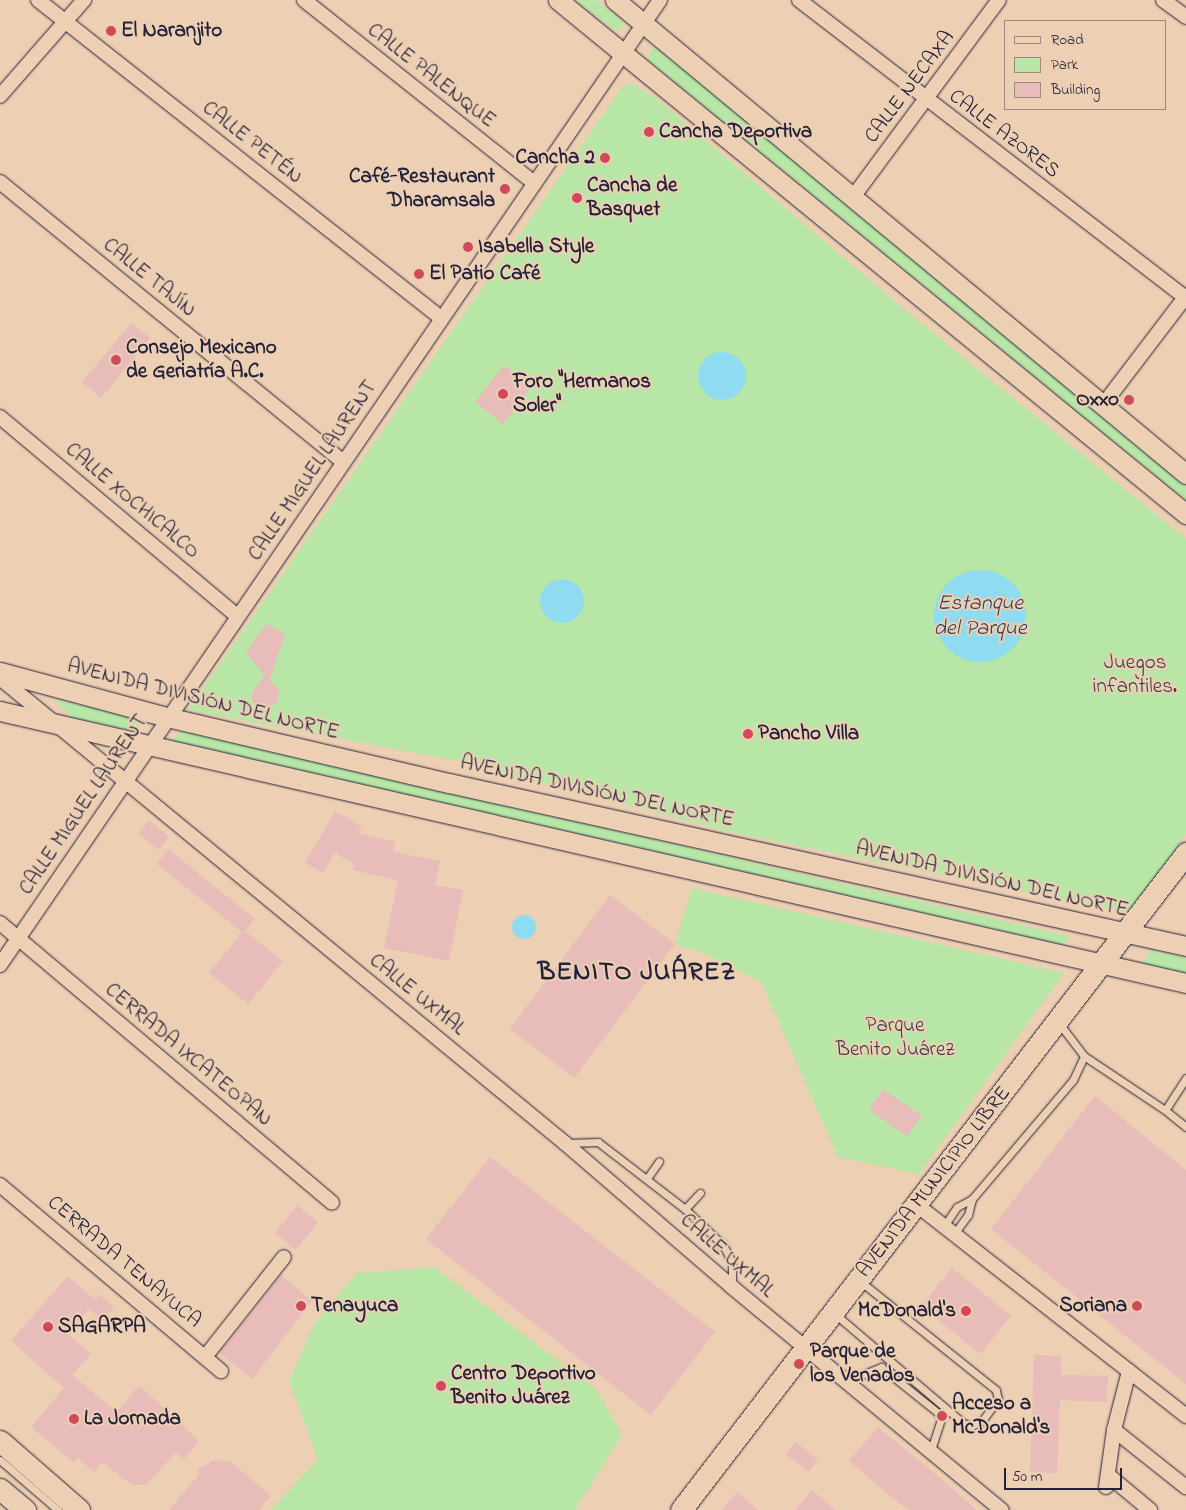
<!DOCTYPE html>
<meta charset="utf-8">
<style>
body{margin:0}
#map{position:relative;width:1186px;height:1510px;overflow:hidden;background:#edcfb3;font-family:"Indie Flower",sans-serif}
div>[style]{position:absolute}
.green>*{inset:0;background:#b7e6a6}
.water>*{inset:0;background:#8fdbef}
.round{border-radius:50%}
.building>*{inset:0;background:#e8bcb8}
.roads{filter:drop-shadow(0 0 1px #22223b) drop-shadow(0 0 1px #22223b)}
.lane>*{height:7px;margin:-3.5px;padding:0 3.5px;transform-origin:3.5px;border-radius:3.5px;background:#edcfb3}
.street>*{height:14px;margin:-7px;padding:0 7px;transform-origin:7px;border-radius:7px;background:#edcfb3}
.secondary>*{height:19px;margin:-9.5px;padding:0 9.5px;transform-origin:9.5px;border-radius:9.5px;background:#edcfb3}
.primary>*{height:21px;margin:-10.5px;padding:0 10.5px;transform-origin:10.5px;border-radius:10.5px;background:#edcfb3}
.dots>*{width:14px;height:14px;translate:-50% -50%;box-sizing:border-box;border:2px solid #edcfb3;border-radius:50%}
span{translate:-50% -50%;white-space:nowrap;text-align:center;line-height:1.15;-webkit-text-stroke:4px #edcfb3;paint-order:stroke}
.poi-label{font-size:21px;color:#22223b;font-weight:700}
.left{translate:0 -50%;text-align:left}
.right{translate:-100% -50%;text-align:right}
.street-label{font-size:21px;color:#22223b}
.park-label{font-size:21px;color:#383f4b}
.water-label{font-size:22px;color:#323e56;font-style:italic}
.district-label{font-size:26px;color:#22223b;font-weight:700;letter-spacing:1px}
.legend{position:absolute;left:1004px;top:20px;width:162px;height:90px;box-sizing:border-box;background:#edcfb3;border:1px solid #9c8a83;margin:0;padding:6px 9px;list-style:none;font-size:15px;color:#22223b}
.legend li{display:flex;align-items:center;gap:10px;height:25px}
.legend b{width:25px;border:1px solid #9c8a83}
.scale{position:absolute;left:1004px;top:1468px;width:118px;height:22px;box-sizing:border-box;border:2px solid #22223b;border-top:0;padding-left:6px;font-size:15px;line-height:18px;white-space:nowrap;color:#22223b;-webkit-text-stroke:4px #edcfb3;paint-order:stroke}
</style>
<div id="map">
<div class="green">
<i style="clip-path:polygon(576px 0,596px 0,624px 23px,618px 32px)"></i>
<i style="clip-path:polygon(656px 43px,1186px 485px,1186px 500px,647px 59px)"></i>
<i style="clip-path:polygon(631px 83px,656px 98px,898px 304px,1186px 539px,1186px 834px,1130px 913px,730px 832px,453px 760px,188px 710px,623px 86px)"></i>
<i style="clip-path:polygon(53px 700px,145px 717px,135px 732px,74px 718px)"></i>
<i style="clip-path:polygon(182px 730px,1069px 936px,1064px 945px,170px 742px)"></i>
<i style="clip-path:polygon(692px 888px,1064px 973px,919px 1174px,838px 1157px,761px 982px,705px 954px,675px 944px)"></i>
<i style="clip-path:polygon(1152px 950px,1186px 958px,1186px 977px,1140px 966px)"></i>
<i style="clip-path:polygon(434px 1267px,597px 1390px,622px 1435px,575px 1510px,271px 1510px,318px 1459px,289px 1381px,314px 1324px,357px 1273px)"></i>
</div>
<div class="water">
<i class="round" style="left:698px;top:352px;width:48px;height:48px"></i>
<i class="round" style="left:934px;top:570px;width:92px;height:92px"></i>
<i class="round" style="left:540px;top:579px;width:44px;height:44px"></i>
<i class="round" style="left:512px;top:915px;width:24px;height:24px"></i>
</div>
<div class="building">
<i style="clip-path:polygon(131px 323px,150px 338px,101px 398px,82px 382px)"></i>
<i style="clip-path:polygon(504px 365px,532px 386px,503px 424px,475px 402px)"></i>
<i style="clip-path:polygon(266px 624px,285px 634px,270px 679px,279px 691px,278px 700px,272px 707px,262px 708px,254px 704px,251px 695px,264px 675px,246px 652px)"></i>
<i style="clip-path:polygon(335px 811px,362px 827px,358px 833px,395px 842px,393px 852px,440px 861px,435px 885px,463px 890px,449px 961px,384px 948px,398px 880px,352px 870px,354px 864px,335px 853px,323px 873px,305px 863px)"></i>
<i style="clip-path:polygon(149px 820px,169px 837px,158px 850px,138px 833px)"></i>
<i style="clip-path:polygon(168px 849px,255px 919px,245px 931px,283px 961px,248px 1004px,209px 973px,242px 932px,157px 864px)"></i>
<i style="clip-path:polygon(610px 895px,675px 944px,574px 1078px,510px 1029px)"></i>
<i style="clip-path:polygon(883px 1089px,922px 1116px,907px 1136px,869px 1110px)"></i>
<i style="clip-path:polygon(1095px 1096px,1186px 1170px,1186px 1384px,991px 1229px)"></i>
<i style="clip-path:polygon(490px 1157px,715px 1332px,651px 1415px,426px 1239px)"></i>
<i style="clip-path:polygon(297px 1205px,318px 1222px,296px 1250px,275px 1233px)"></i>
<i style="clip-path:polygon(952px 1268px,1011px 1316px,980px 1354px,921px 1306px)"></i>
<i style="clip-path:polygon(281px 1275px,312px 1301px,252px 1379px,219px 1353px)"></i>
<i style="clip-path:polygon(68px 1276px,95px 1300px,100px 1294px,114px 1307px,103px 1320px,89px 1309px,68px 1334px,91px 1354px,72px 1375px,117px 1412px,139px 1385px,199px 1441px,184px 1459px,176px 1452px,146px 1485px,132px 1485px,102px 1462px,94px 1472px,78px 1458px,74px 1463px,31px 1427px,64px 1388px,11px 1341px)"></i>
<i style="clip-path:polygon(1034px 1355px,1061px 1356px,1061px 1375px,1108px 1376px,1107px 1402px,1060px 1400px,1057px 1473px,1030px 1472px)"></i>
<i style="clip-path:polygon(878px 1427px,926px 1466px,977px 1510px,910px 1510px,890px 1496px,849px 1461px)"></i>
<i style="clip-path:polygon(796px 1442px,818px 1460px,808px 1472px,786px 1454px)"></i>
<i style="clip-path:polygon(214px 1460px,231px 1462px,271px 1496px,259px 1510px,169px 1510px,200px 1473px,197px 1470px)"></i>
<i style="clip-path:polygon(812px 1490px,835px 1510px,795px 1510px)"></i>
<i style="clip-path:polygon(737px 1492px,758px 1510px,722px 1510px)"></i>
</div>
<div class="roads">
<div class="lane">
<i style="left:1058px;top:1022px;width:43px;rotate:52.6deg"></i>
<i style="left:1084px;top:1056px;width:97px;rotate:33.7deg"></i>
<i style="left:1186px;top:1078px;width:38px;rotate:123deg"></i>
<i style="left:1165px;top:1110px;width:27px;rotate:39deg"></i>
<i style="left:568px;top:1143px;width:30px;rotate:-2deg"></i>
<i style="left:598px;top:1142px;width:110px;rotate:37.6deg"></i>
<i style="left:685px;top:1209px;width:52px;rotate:43.5deg"></i>
<i style="left:723px;top:1245px;width:19px;rotate:62deg"></i>
<i style="left:732px;top:1262px;width:25px;rotate:90deg"></i>
<i style="left:648px;top:1177px;width:19px;rotate:-55deg"></i>
<i style="left:685px;top:1209px;width:22px;rotate:-47deg"></i>
<i style="left:944px;top:1226px;width:23px;rotate:-56deg"></i>
<i style="left:957px;top:1207px;width:17px;rotate:-28deg"></i>
<i style="left:972px;top:1199px;width:156px;rotate:-49.7deg"></i>
<i style="left:1073px;top:1080px;width:26px;rotate:-65deg"></i>
<i style="left:954px;top:1234px;width:24px;rotate:-54deg"></i>
<i style="left:968px;top:1215px;width:16px;rotate:-76deg"></i>
<i style="left:835px;top:1314px;width:168px;rotate:40.4deg"></i>
<i style="left:963px;top:1423px;width:9px;rotate:18deg"></i>
<i style="left:972px;top:1426px;width:11px;rotate:-27deg"></i>
<i style="left:982px;top:1421px;width:27px;rotate:-54deg"></i>
<i style="left:998px;top:1399px;width:9px;rotate:-103deg"></i>
<i style="left:996px;top:1390px;width:174px;rotate:-141.3deg"></i>
<i style="left:849px;top:1380px;width:35px;rotate:-22deg"></i>
<i style="left:881px;top:1367px;width:78px;rotate:38.8deg"></i>
<i style="left:942px;top:1416px;width:35px;rotate:108deg"></i>
<i style="left:0;top:1460px;width:77px;rotate:40.8deg"></i>
</div>
<div class="street">
<i style="left:38px;top:0;width:513px;rotate:38.28deg"></i>
<i style="left:304px;top:0;width:294px;rotate:38.5deg"></i>
<i style="left:799px;top:0;width:488px;rotate:37.6deg"></i>
<i style="left:1163px;top:0;width:29px;rotate:36deg"></i>
<i style="left:0;top:96px;width:128px;rotate:-48.8deg"></i>
<i style="left:0;top:182px;width:443px;rotate:39.2deg"></i>
<i style="left:853px;top:197px;width:245px;rotate:-53.5deg"></i>
<i style="left:1103px;top:405px;width:137px;rotate:-52.7deg"></i>
<i style="left:0;top:417px;width:309px;rotate:40deg"></i>
<i style="left:0;top:678px;width:733px;rotate:39.47deg"></i>
<i style="left:566px;top:1144px;width:219px;rotate:40.7deg"></i>
<i style="left:732px;top:1287px;width:350px;rotate:39.6deg"></i>
<i style="left:0;top:923px;width:434px;rotate:40.1deg"></i>
<i style="left:0;top:965px;width:1169px;rotate:-55.63deg"></i>
<i style="left:0;top:1185px;width:289px;rotate:40.1deg"></i>
<i style="left:917px;top:1205px;width:342px;rotate:38.1deg"></i>
<i style="left:205px;top:1357px;width:127px;rotate:-51.7deg"></i>
<i style="left:1114px;top:1430px;width:92px;rotate:38.4deg"></i>
<i style="left:1108px;top:1475px;width:55px;rotate:39.8deg"></i>
<i style="left:1106px;top:1487px;width:58px;rotate:-82deg"></i>
<i style="left:1114px;top:1430px;width:61px;rotate:-75.7deg"></i>
</div>
<div class="secondary">
<i style="left:558px;top:0;width:812px;rotate:39.3deg"></i>
<i style="left:615px;top:0;width:742px;rotate:39.7deg"></i>
<i style="left:0;top:672px;width:173px;rotate:15.1deg"></i>
<i style="left:167px;top:717px;width:290px;rotate:13.2deg"></i>
<i style="left:449px;top:783px;width:755px;rotate:12.47deg"></i>
<i style="left:0;top:711px;width:1217px;rotate:12.92deg"></i>
</div>
<div class="primary">
<i style="left:0;top:1441px;width:105px;rotate:41.1deg"></i>
<i style="left:0;top:1489px;width:33px;rotate:40deg"></i>
<i style="left:681px;top:1510px;width:829px;rotate:-52.45deg"></i>
</div>
</div>
<div class="dots">
<i style="left:111px;top:31px;background:#d1495b"></i>
<i style="left:649px;top:132px;background:#d1495b"></i>
<i style="left:605px;top:158px;background:#d1495b"></i>
<i style="left:505px;top:189px;background:#d1495b"></i>
<i style="left:577px;top:198px;background:#d1495b"></i>
<i style="left:468px;top:247px;background:#d1495b"></i>
<i style="left:419px;top:274px;background:#d1495b"></i>
<i style="left:116px;top:360px;background:#d1495b"></i>
<i style="left:503px;top:394px;background:#d1495b"></i>
<i style="left:1129px;top:400px;background:#d1495b"></i>
<i style="left:748px;top:734px;background:#d1495b"></i>
<i style="left:301px;top:1306px;background:#d1495b"></i>
<i style="left:1137px;top:1306px;background:#d1495b"></i>
<i style="left:966px;top:1311px;background:#d1495b"></i>
<i style="left:48px;top:1327px;background:#d1495b"></i>
<i style="left:799px;top:1364px;background:#d1495b"></i>
<i style="left:441px;top:1386px;background:#d1495b"></i>
<i style="left:942px;top:1416px;background:#d1495b"></i>
<i style="left:74px;top:1419px;background:#d1495b"></i>
</div>
<div class="poi-label">
<span class="left" style="left:121px;top:31px">El Naranjito</span>
<span class="left" style="left:659px;top:132px">Cancha Deportiva</span>
<span class="right" style="left:595px;top:158px">Cancha 2</span>
<span class="right" style="left:495px;top:189px">Café-Restaurant<br>Dharamsala</span>
<span class="left" style="left:587px;top:198px">Cancha de<br>Basquet</span>
<span class="left" style="left:478px;top:247px">Isabella Style</span>
<span class="left" style="left:429px;top:274px">El Patio Café</span>
<span class="left" style="left:126px;top:360px">Consejo Mexicano<br>de Geriatría A.C.</span>
<span class="left" style="left:513px;top:394px">Foro "Hermanos<br>Soler"</span>
<span class="right" style="left:1119px;top:400px">Oxxo</span>
<span class="left" style="left:758px;top:734px">Pancho Villa</span>
<span class="left" style="left:311px;top:1306px">Tenayuca</span>
<span class="right" style="left:1127px;top:1306px">Soriana</span>
<span class="right" style="left:956px;top:1311px">McDonald's</span>
<span class="left" style="left:58px;top:1327px">SAGARPA</span>
<span class="left" style="left:810px;top:1364px">Parque de<br>los Venados</span>
<span class="left" style="left:451px;top:1386px">Centro Deportivo<br>Benito Juárez</span>
<span class="left" style="left:952px;top:1416px">Acceso a<br>McDonald's</span>
<span class="left" style="left:84px;top:1419px">La Jornada</span>
</div>
<div class="street-label">
<span style="left:431px;top:76px;rotate:38deg">CALLE PALENQUE</span>
<span style="left:910px;top:87px;rotate:-53deg">CALLE NECAXA</span>
<span style="left:1004px;top:134px;rotate:37deg">CALLE AZORES</span>
<span style="left:252px;top:143px;rotate:38deg">CALLE PETÉN</span>
<span style="left:149px;top:278px;rotate:39deg">CALLE TAJÍN</span>
<span style="left:313px;top:471px;rotate:-56deg">CALLE MIGUEL LAURENT</span>
<span style="left:132px;top:501px;rotate:40deg">CALLE XOCHICALCO</span>
<span style="left:203px;top:700px;rotate:14deg">AVENIDA DIVISIÓN DEL NORTE</span>
<span style="left:597px;top:792px;rotate:12deg">AVENIDA DIVISIÓN DEL NORTE</span>
<span style="left:84px;top:805px;rotate:-56deg">CALLE MIGUEL LAURENT</span>
<span style="left:992px;top:880px;rotate:13deg">AVENIDA DIVISIÓN DEL NORTE</span>
<span style="left:417px;top:995px;rotate:39deg">CALLE UXMAL</span>
<span style="left:188px;top:1055px;rotate:40deg">CERRADA IXCATEOPAN</span>
<span style="left:934px;top:1182px;rotate:-52deg">AVENIDA MUNICIPIO LIBRE</span>
<span style="left:727px;top:1256px;rotate:41deg">CALLE UXMAL</span>
<span style="left:124px;top:1262px;rotate:40deg">CERRADA TENAYUCA</span>
</div>
<div class="park-label">
<span style="left:1135px;top:675px">Juegos<br>infantiles.</span>
<span style="left:895px;top:1038px">Parque<br>Benito Juárez</span>
</div>
<div class="water-label">
<span style="left:980px;top:617px">Estanque<br>del Parque</span>
</div>
<div class="district-label">
<span style="left:637px;top:974px">BENITO JUÁREZ</span>
</div>
<ul class="legend">
<li><b style="height:6px;background:#edcfb3"></b>Road</li>
<li><b style="height:14px;background:#b7e6a6"></b>Park</li>
<li><b style="height:14px;background:#e8bcb8"></b>Building</li>
</ul>
<div class="scale">50 m</div>
</div>
